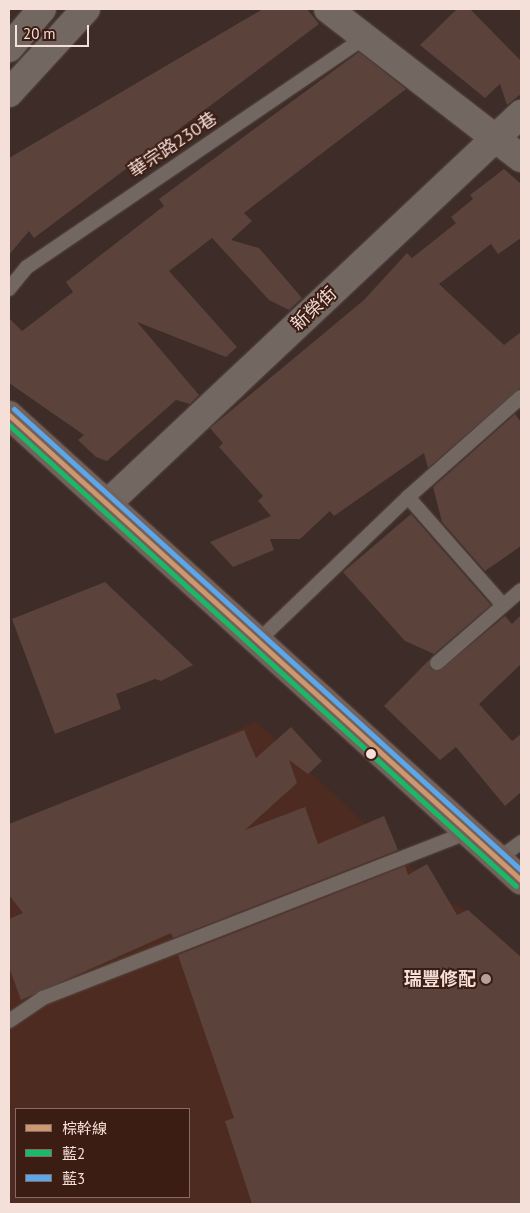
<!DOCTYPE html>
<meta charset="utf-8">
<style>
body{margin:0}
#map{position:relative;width:530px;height:1213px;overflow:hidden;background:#3d2c27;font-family:"PT Sans","Noto Sans TC",sans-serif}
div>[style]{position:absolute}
.built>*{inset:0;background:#4e2b20}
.building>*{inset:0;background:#5b433c}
.roads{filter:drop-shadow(0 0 1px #584945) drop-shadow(0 0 1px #584945)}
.service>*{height:14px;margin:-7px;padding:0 7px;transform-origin:7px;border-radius:7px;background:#736762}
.minor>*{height:28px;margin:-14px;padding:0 14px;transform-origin:14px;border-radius:14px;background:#736762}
.secondary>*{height:28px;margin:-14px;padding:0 14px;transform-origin:14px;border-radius:14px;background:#736762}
.primary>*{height:28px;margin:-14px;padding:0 14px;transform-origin:14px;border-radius:14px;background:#74615a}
.bus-1>*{height:5px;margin:-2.5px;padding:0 2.5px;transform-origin:2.5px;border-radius:2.5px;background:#cd976f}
.bus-2>*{height:5px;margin:-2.5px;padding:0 2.5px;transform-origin:2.5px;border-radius:2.5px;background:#1ab867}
.bus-3>*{height:5px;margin:-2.5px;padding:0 2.5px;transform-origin:2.5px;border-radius:2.5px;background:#5aa8eb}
.dots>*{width:14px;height:14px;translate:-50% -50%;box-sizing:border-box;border:2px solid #3b1d14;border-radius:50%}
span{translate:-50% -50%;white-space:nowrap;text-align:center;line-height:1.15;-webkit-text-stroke:4px #3b1d14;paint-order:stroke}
.street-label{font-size:18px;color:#f5dfd9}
.poi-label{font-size:18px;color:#f5dfd9;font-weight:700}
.right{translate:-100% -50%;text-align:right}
.frame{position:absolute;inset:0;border:10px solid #f5dfd9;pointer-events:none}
.legend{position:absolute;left:15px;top:1108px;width:175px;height:90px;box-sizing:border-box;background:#3b1d14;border:1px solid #856b63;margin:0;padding:6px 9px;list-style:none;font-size:15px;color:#f5dfd9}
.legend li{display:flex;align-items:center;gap:10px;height:25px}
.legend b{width:25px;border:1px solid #856b63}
.scale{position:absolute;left:15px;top:25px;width:74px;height:22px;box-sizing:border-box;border:2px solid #f5dfd9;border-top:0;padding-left:6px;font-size:15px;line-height:18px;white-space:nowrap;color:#f5dfd9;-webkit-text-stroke:4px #3b1d14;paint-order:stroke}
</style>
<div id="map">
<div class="built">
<i style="clip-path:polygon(evenodd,256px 721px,450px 903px,468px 910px,521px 957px,521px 1204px,9px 1204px,9px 824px,173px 761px,256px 721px,16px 1109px,189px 1109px,189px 1197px,16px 1197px,16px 1109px)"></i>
</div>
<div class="building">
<i style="clip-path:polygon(263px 9px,307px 9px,319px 24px,34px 238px,29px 231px,9px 255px,9px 158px)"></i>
<i style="clip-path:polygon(457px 9px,470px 9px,521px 61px,521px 94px,507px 105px,500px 84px,485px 98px,420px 45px)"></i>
<i style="clip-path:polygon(359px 52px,406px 89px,244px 213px,252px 221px,231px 240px,259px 248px,302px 298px,289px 310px,269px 300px,212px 238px,169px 271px,237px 347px,226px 357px,137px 322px,199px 395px,190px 404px,176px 400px,107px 461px,96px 457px,78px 440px,84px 435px,9px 383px,9px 318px,22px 331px,73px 292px,66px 282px,164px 206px,159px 199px)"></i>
<i style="clip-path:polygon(504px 169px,521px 184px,521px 238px,498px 254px,491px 244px,439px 284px,504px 345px,521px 332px,521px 387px,428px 468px,424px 453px,334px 516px,330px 511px,300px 539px,270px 539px,274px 550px,233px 567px,210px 542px,271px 516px,258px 501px,263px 496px,219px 447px,223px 443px,210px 428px,364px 300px,407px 253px,412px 258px,456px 223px,451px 217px,473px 199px,470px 195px)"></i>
<i style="clip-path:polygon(515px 414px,521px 422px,521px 546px,485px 571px,442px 522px,433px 487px)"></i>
<i style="clip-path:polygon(411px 514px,491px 605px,434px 654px,405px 641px,343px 572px)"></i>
<i style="clip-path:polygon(105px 582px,193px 665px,161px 681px,155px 679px,116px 694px,121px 709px,55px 734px,12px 619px)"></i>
<i style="clip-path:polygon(521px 615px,521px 664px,479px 704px,512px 741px,521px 734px,521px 792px,505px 806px,456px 747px,440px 760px,384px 706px,429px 660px,431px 669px,439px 671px,505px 616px,512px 624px)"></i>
<i style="clip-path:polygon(291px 727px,322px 761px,308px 774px,289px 760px,297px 783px,245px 830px,305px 807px,318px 844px,384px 816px,398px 850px,173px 938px,171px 933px,21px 1000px,9px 967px,9px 919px,23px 913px,9px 895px,9px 824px,244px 730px,256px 758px)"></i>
<i style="clip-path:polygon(427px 864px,457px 915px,468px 910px,521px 957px,521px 1204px,252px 1204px,225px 1121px,234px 1118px,178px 955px,405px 866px,408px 875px)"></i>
</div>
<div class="roads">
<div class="service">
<i style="left:9px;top:289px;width:28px;rotate:-51deg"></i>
<i style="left:27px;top:267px;width:407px;rotate:-34.2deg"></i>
<i style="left:408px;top:497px;width:144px;rotate:48.7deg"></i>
<i style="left:259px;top:640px;width:207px;rotate:-43.8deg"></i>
<i style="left:408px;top:497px;width:151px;rotate:-41.5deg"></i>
<i style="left:437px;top:663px;width:111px;rotate:-41deg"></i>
<i style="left:498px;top:859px;width:29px;rotate:-36deg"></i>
<i style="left:9px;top:1021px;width:41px;rotate:-34.1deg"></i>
<i style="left:43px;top:998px;width:456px;rotate:-21.3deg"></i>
</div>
<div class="minor">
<i style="left:328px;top:9px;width:244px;rotate:37.7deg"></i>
<i style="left:107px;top:504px;width:569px;rotate:-43.29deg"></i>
</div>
<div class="secondary">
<i style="left:9px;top:48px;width:51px;rotate:-49.8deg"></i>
<i style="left:9px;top:93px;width:114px;rotate:-47.5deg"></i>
</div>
<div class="primary">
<i style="left:9px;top:415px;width:692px;rotate:42.25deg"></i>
</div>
</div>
<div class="bus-1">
<i style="left:9px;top:415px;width:692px;rotate:42.25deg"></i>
</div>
<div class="bus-2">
<i style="left:9px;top:425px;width:685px;rotate:42.28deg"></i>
</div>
<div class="bus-3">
<i style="left:14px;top:409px;width:685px;rotate:42.28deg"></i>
</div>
<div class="dots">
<i style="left:371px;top:754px;background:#f5dfd9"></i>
<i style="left:486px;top:979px;background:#b5a09b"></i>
</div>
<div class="street-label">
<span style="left:173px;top:145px;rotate:-34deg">華宗路230巷</span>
<span style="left:314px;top:309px;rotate:-43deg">新榮街</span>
</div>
<div class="poi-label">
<span class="right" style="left:476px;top:979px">瑞豐修配</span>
</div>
<div class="frame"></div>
<ul class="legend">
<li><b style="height:6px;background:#cd976f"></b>棕幹線</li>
<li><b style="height:6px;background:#1ab867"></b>藍2</li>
<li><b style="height:6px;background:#5aa8eb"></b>藍3</li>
</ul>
<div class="scale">20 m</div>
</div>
